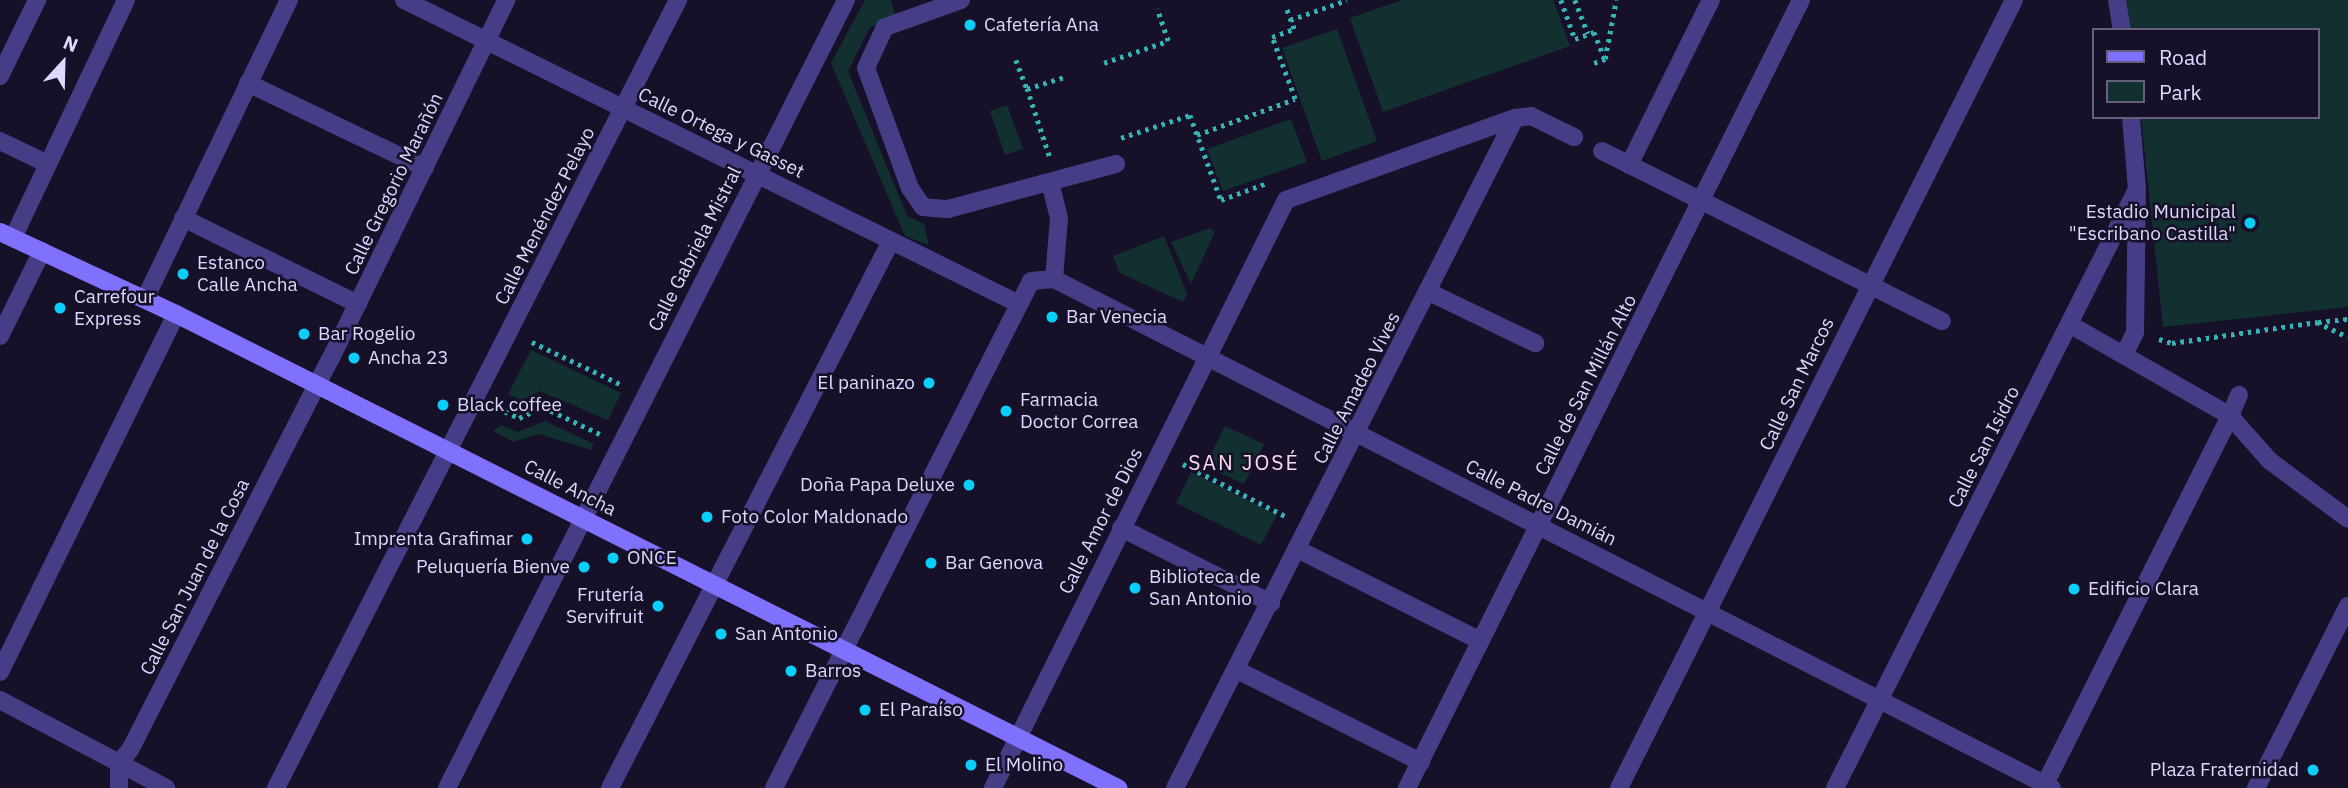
<!DOCTYPE html>
<meta charset="utf-8">
<style>
body{margin:0}
#map{position:relative;width:2348px;height:788px;overflow:hidden;background:#161028;font-family:"IBM Plex Sans",sans-serif}
div>[style]{position:absolute}
.green>*{inset:0;background:#133031}
.path>*{height:4.5px;margin-top:-2.25px;transform-origin:0;background:repeating-linear-gradient(90deg,#33b5b7 0 3.5px,transparent 0 8.5px)}
.lane>*{height:18px;margin:-9px;padding:0 9px;transform-origin:9px;border-radius:9px;background:#453d85}
.street>*{height:18px;margin:-9px;padding:0 9px;transform-origin:9px;border-radius:9px;background:#453d85}
.secondary>*{height:18px;margin:-9px;padding:0 9px;transform-origin:9px;border-radius:9px;background:#7f71fc}
.dots>*{width:19px;height:19px;translate:-50% -50%;box-sizing:border-box;border:4px solid #161028;border-radius:50%}
span{translate:-50% -50%;white-space:nowrap;text-align:center;line-height:1.15;-webkit-text-stroke:5px #161028;paint-order:stroke}
.poi-label{font-size:19px;color:#dfd8fe}
.left{translate:0 -50%;text-align:left}
.right{translate:-100% -50%;text-align:right}
.street-label{font-size:19px;color:#dfd8fe}
.neighbourhood-label{font-size:21px;color:#fedaee;letter-spacing:2px}
.legend{position:absolute;left:2092px;top:28px;width:228px;height:91px;box-sizing:border-box;background:#161028;border:2px solid #66607e;margin:0;padding:9px 12px;list-style:none;font-size:21px;color:#dfd8fe}
.legend li{display:flex;align-items:center;gap:14px;height:35px}
.legend b{width:35px;border:2px solid #66607e}
.north{position:absolute;left:28px;top:28px;width:70px;height:70px;-webkit-text-stroke:5px #161028;paint-order:stroke;rotate:22deg;font-size:19px;font-weight:700;line-height:28px;text-align:center;color:#dfd8fe}
.north::after{content:'';display:block;margin:auto;width:24px;height:32px;background:#dfd8fe;clip-path:polygon(50% 0,100% 100%,50% 72%,0 100%)}
</style>
<div id="map">
<div class="green">
<i style="clip-path:polygon(865px 0,891px 0,896px 18px,870px 27px,848px 71px,907px 216px,924px 224px,929px 245px,905px 236px,831px 63px)"></i>
<i style="clip-path:polygon(1402px 0,1553px 0,1570px 46px,1383px 112px,1350px 18px)"></i>
<i style="clip-path:polygon(2126px 0,2348px 0,2348px 307px,2163px 327px,2141px 117px,2318px 117px,2318px 30px,2130px 30px)"></i>
<i style="clip-path:polygon(1337px 29px,1377px 141px,1322px 161px,1282px 48px)"></i>
<i style="clip-path:polygon(1007px 105px,1023px 149px,1005px 155px,990px 111px)"></i>
<i style="clip-path:polygon(1291px 119px,1307px 162px,1223px 191px,1207px 149px)"></i>
<i style="clip-path:polygon(1210px 228px,1215px 232px,1191px 284px,1171px 242px)"></i>
<i style="clip-path:polygon(1164px 236px,1187px 294px,1183px 302px,1120px 273px,1113px 256px)"></i>
<i style="clip-path:polygon(531px 350px,621px 393px,608px 420px,540px 391px,521px 400px,508px 394px)"></i>
<i style="clip-path:polygon(545px 421px,594px 444px,591px 450px,539px 434px,513px 442px,493px 431px,501px 425px,517px 432px)"></i>
<i style="clip-path:polygon(1225px 426px,1264px 444px,1244px 484px,1205px 466px)"></i>
<i style="clip-path:polygon(1191px 472px,1277px 515px,1261px 545px,1176px 503px)"></i>
</div>
<div class="path">
<i style="left:1561px;top:0;width:41px;rotate:70.3deg"></i>
<i style="left:1575px;top:39px;width:20px;rotate:-20deg"></i>
<i style="left:1594px;top:32px;width:29px;rotate:68deg"></i>
<i style="left:1575px;top:0;width:36px;rotate:69deg"></i>
<i style="left:1290px;top:20px;width:60px;rotate:-19.3deg"></i>
<i style="left:1016px;top:60px;width:31px;rotate:69deg"></i>
<i style="left:1104px;top:63px;width:68px;rotate:-19deg"></i>
<i style="left:1168px;top:41px;width:34px;rotate:-109deg"></i>
<i style="left:1594px;top:63px;width:12px;rotate:-20deg"></i>
<i style="left:1605px;top:59px;width:60px;rotate:-79.4deg"></i>
<i style="left:1197px;top:135px;width:104px;rotate:-20.2deg"></i>
<i style="left:1295px;top:99px;width:66px;rotate:-110.4deg"></i>
<i style="left:1272px;top:37px;width:23px;rotate:-20deg"></i>
<i style="left:1294px;top:29px;width:25px;rotate:-111deg"></i>
<i style="left:1121px;top:138px;width:73px;rotate:-18.4deg"></i>
<i style="left:1190px;top:115px;width:90px;rotate:70deg"></i>
<i style="left:1221px;top:200px;width:49px;rotate:-20.3deg"></i>
<i style="left:1049px;top:156px;width:71px;rotate:-108.2deg"></i>
<i style="left:1027px;top:89px;width:42px;rotate:-18deg"></i>
<i style="left:2318px;top:322px;width:30px;rotate:-6deg"></i>
<i style="left:2159px;top:339px;width:14px;rotate:17deg"></i>
<i style="left:2172px;top:343px;width:147px;rotate:-8.2deg"></i>
<i style="left:2317px;top:322px;width:34px;rotate:26deg"></i>
<i style="left:532px;top:342px;width:100px;rotate:25.5deg"></i>
<i style="left:497px;top:408px;width:24px;rotate:24deg"></i>
<i style="left:519px;top:418px;width:26px;rotate:-25deg"></i>
<i style="left:543px;top:407px;width:63px;rotate:25.3deg"></i>
<i style="left:1183px;top:464px;width:117px;rotate:27deg"></i>
</div>
<div class="lane">
<i style="left:961px;top:0;width:81px;rotate:160.4deg"></i>
<i style="left:885px;top:27px;width:45px;rotate:114.9deg"></i>
<i style="left:866px;top:68px;width:128px;rotate:69.9deg"></i>
<i style="left:910px;top:188px;width:23px;rotate:56deg"></i>
<i style="left:923px;top:207px;width:25px;rotate:5deg"></i>
<i style="left:948px;top:209px;width:174px;rotate:-15deg"></i>
<i style="left:0;top:76px;width:85px;rotate:-64deg"></i>
<i style="left:0;top:141px;width:53px;rotate:25.6deg"></i>
<i style="left:1050px;top:182px;width:37px;rotate:76deg"></i>
<i style="left:1059px;top:218px;width:61px;rotate:94.7deg"></i>
<i style="left:2230px;top:416px;width:23px;rotate:-67deg"></i>
</div>
<div class="street">
<i style="left:404px;top:0;width:686px;rotate:26.3deg"></i>
<i style="left:2117px;top:0;width:30px;rotate:81deg"></i>
<i style="left:248px;top:83px;width:196px;rotate:25.7deg"></i>
<i style="left:1602px;top:151px;width:380px;rotate:26.6deg"></i>
<i style="left:1629px;top:165px;width:184px;rotate:-63.6deg"></i>
<i style="left:183px;top:218px;width:195px;rotate:26.2deg"></i>
<i style="left:13px;top:238px;width:263px;rotate:-64.6deg"></i>
<i style="left:1429px;top:292px;width:118px;rotate:25.7deg"></i>
<i style="left:145px;top:299px;width:332px;rotate:-64.3deg"></i>
<i style="left:2069px;top:324px;width:185px;rotate:29.7deg"></i>
<i style="left:2230px;top:416px;width:60px;rotate:48.4deg"></i>
<i style="left:2270px;top:461px;width:97px;rotate:36.6deg"></i>
<i style="left:0;top:336px;width:95px;rotate:-63.7deg"></i>
<i style="left:2124px;top:355px;width:25px;rotate:-64deg"></i>
<i style="left:2135px;top:332px;width:139px;rotate:-89.2deg"></i>
<i style="left:1121px;top:528px;width:168px;rotate:26.6deg"></i>
<i style="left:1299px;top:550px;width:203px;rotate:26.6deg"></i>
<i style="left:1237px;top:670px;width:206px;rotate:26.6deg"></i>
<i style="left:0;top:672px;width:399px;rotate:-63.8deg"></i>
<i style="left:0;top:700px;width:188px;rotate:27.9deg"></i>
<i style="left:119px;top:788px;width:25px;rotate:-90deg"></i>
<i style="left:119px;top:763px;width:17px;rotate:-50deg"></i>
<i style="left:130px;top:750px;width:438px;rotate:-62.9deg"></i>
<i style="left:330px;top:360px;width:401px;rotate:-63.9deg"></i>
<i style="left:276px;top:788px;width:885px;rotate:-62.97deg"></i>
<i style="left:447px;top:788px;width:883px;rotate:-63.14deg"></i>
<i style="left:610px;top:788px;width:615px;rotate:-62.81deg"></i>
<i style="left:774px;top:788px;width:568px;rotate:-63.12deg"></i>
<i style="left:1031px;top:281px;width:23px;rotate:-5deg"></i>
<i style="left:1054px;top:279px;width:1120px;rotate:27.02deg"></i>
<i style="left:993px;top:788px;width:657px;rotate:-63.51deg"></i>
<i style="left:1286px;top:200px;width:243px;rotate:-19.7deg"></i>
<i style="left:1515px;top:118px;width:16px;rotate:-7deg"></i>
<i style="left:1531px;top:116px;width:48px;rotate:26deg"></i>
<i style="left:1175px;top:788px;width:751px;rotate:-63.09deg"></i>
<i style="left:1407px;top:788px;width:881px;rotate:-63.43deg"></i>
<i style="left:1619px;top:788px;width:881px;rotate:-63.38deg"></i>
<i style="left:1835px;top:788px;width:671px;rotate:-63.24deg"></i>
<i style="left:2137px;top:189px;width:72px;rotate:-94.8deg"></i>
<i style="left:2043px;top:788px;width:416px;rotate:-63.3deg"></i>
<i style="left:2256px;top:788px;width:204px;rotate:-63.2deg"></i>
</div>
<div class="secondary">
<i style="left:0;top:232px;width:194px;rotate:25deg"></i>
<i style="left:176px;top:314px;width:1055px;rotate:26.71deg"></i>
</div>
<div class="dots">
<i style="left:970px;top:25px;background:#08cffa"></i>
<i style="left:2250px;top:223px;background:#08cffa"></i>
<i style="left:183px;top:274px;background:#08cffa"></i>
<i style="left:60px;top:308px;background:#08cffa"></i>
<i style="left:1052px;top:317px;background:#08cffa"></i>
<i style="left:304px;top:334px;background:#08cffa"></i>
<i style="left:354px;top:358px;background:#08cffa"></i>
<i style="left:929px;top:383px;background:#08cffa"></i>
<i style="left:443px;top:405px;background:#08cffa"></i>
<i style="left:1006px;top:411px;background:#08cffa"></i>
<i style="left:969px;top:485px;background:#08cffa"></i>
<i style="left:707px;top:517px;background:#08cffa"></i>
<i style="left:527px;top:539px;background:#08cffa"></i>
<i style="left:613px;top:558px;background:#08cffa"></i>
<i style="left:931px;top:563px;background:#08cffa"></i>
<i style="left:584px;top:567px;background:#08cffa"></i>
<i style="left:1135px;top:588px;background:#08cffa"></i>
<i style="left:2074px;top:589px;background:#08cffa"></i>
<i style="left:658px;top:606px;background:#08cffa"></i>
<i style="left:721px;top:634px;background:#08cffa"></i>
<i style="left:791px;top:671px;background:#08cffa"></i>
<i style="left:865px;top:710px;background:#08cffa"></i>
<i style="left:971px;top:765px;background:#08cffa"></i>
<i style="left:2313px;top:770px;background:#08cffa"></i>
</div>
<div class="poi-label">
<span class="left" style="left:984px;top:25px">Cafetería Ana</span>
<span class="right" style="left:2236px;top:223px">Estadio Municipal<br>"Escribano Castilla"</span>
<span class="left" style="left:197px;top:274px">Estanco<br>Calle Ancha</span>
<span class="left" style="left:74px;top:308px">Carrefour<br>Express</span>
<span class="left" style="left:1066px;top:317px">Bar Venecia</span>
<span class="left" style="left:318px;top:334px">Bar Rogelio</span>
<span class="left" style="left:368px;top:358px">Ancha 23</span>
<span class="right" style="left:915px;top:383px">El paninazo</span>
<span class="left" style="left:1020px;top:411px">Farmacia<br>Doctor Correa</span>
<span class="left" style="left:457px;top:405px">Black coffee</span>
<span class="right" style="left:955px;top:485px">Doña Papa Deluxe</span>
<span class="left" style="left:721px;top:517px">Foto Color Maldonado</span>
<span class="right" style="left:513px;top:539px">Imprenta Grafimar</span>
<span class="left" style="left:627px;top:558px">ONCE</span>
<span class="left" style="left:945px;top:563px">Bar Genova</span>
<span class="right" style="left:570px;top:567px">Peluquería Bienve</span>
<span class="left" style="left:1149px;top:588px">Biblioteca de<br>San Antonio</span>
<span class="left" style="left:2088px;top:589px">Edificio Clara</span>
<span class="right" style="left:644px;top:606px">Frutería<br>Servifruit</span>
<span class="left" style="left:735px;top:634px">San Antonio</span>
<span class="left" style="left:805px;top:671px">Barros</span>
<span class="left" style="left:879px;top:710px">El Paraíso</span>
<span class="left" style="left:985px;top:765px">El Molino</span>
<span class="right" style="left:2299px;top:770px">Plaza Fraternidad</span>
</div>
<div class="street-label">
<span style="left:721px;top:133px;rotate:26deg">Calle Ortega y Gasset</span>
<span style="left:394px;top:184px;rotate:-64deg">Calle Gregorio Marañón</span>
<span style="left:545px;top:216px;rotate:-63deg">Calle Menéndez Pelayo</span>
<span style="left:695px;top:249px;rotate:-63deg">Calle Gabriela Mistral</span>
<span style="left:1797px;top:384px;rotate:-64deg">Calle San Marcos</span>
<span style="left:1586px;top:385px;rotate:-63deg">Calle de San Millán Alto</span>
<span style="left:1357px;top:388px;rotate:-63deg">Calle Amadeo Vives</span>
<span style="left:1984px;top:447px;rotate:-63deg">Calle San Isidro</span>
<span style="left:570px;top:488px;rotate:27deg">Calle Ancha</span>
<span style="left:1541px;top:503px;rotate:27deg">Calle Padre Damián</span>
<span style="left:1101px;top:521px;rotate:-63deg">Calle Amor de Dios</span>
<span style="left:195px;top:577px;rotate:-63deg">Calle San Juan de la Cosa</span>
</div>
<div class="neighbourhood-label">
<span style="left:1244px;top:462px">SAN JOSÉ</span>
</div>
<ul class="legend">
<li><b style="height:9px;background:#7f71fc"></b>Road</li>
<li><b style="height:19px;background:#133031"></b>Park</li>
</ul>
<div class="north">N</div>
</div>
